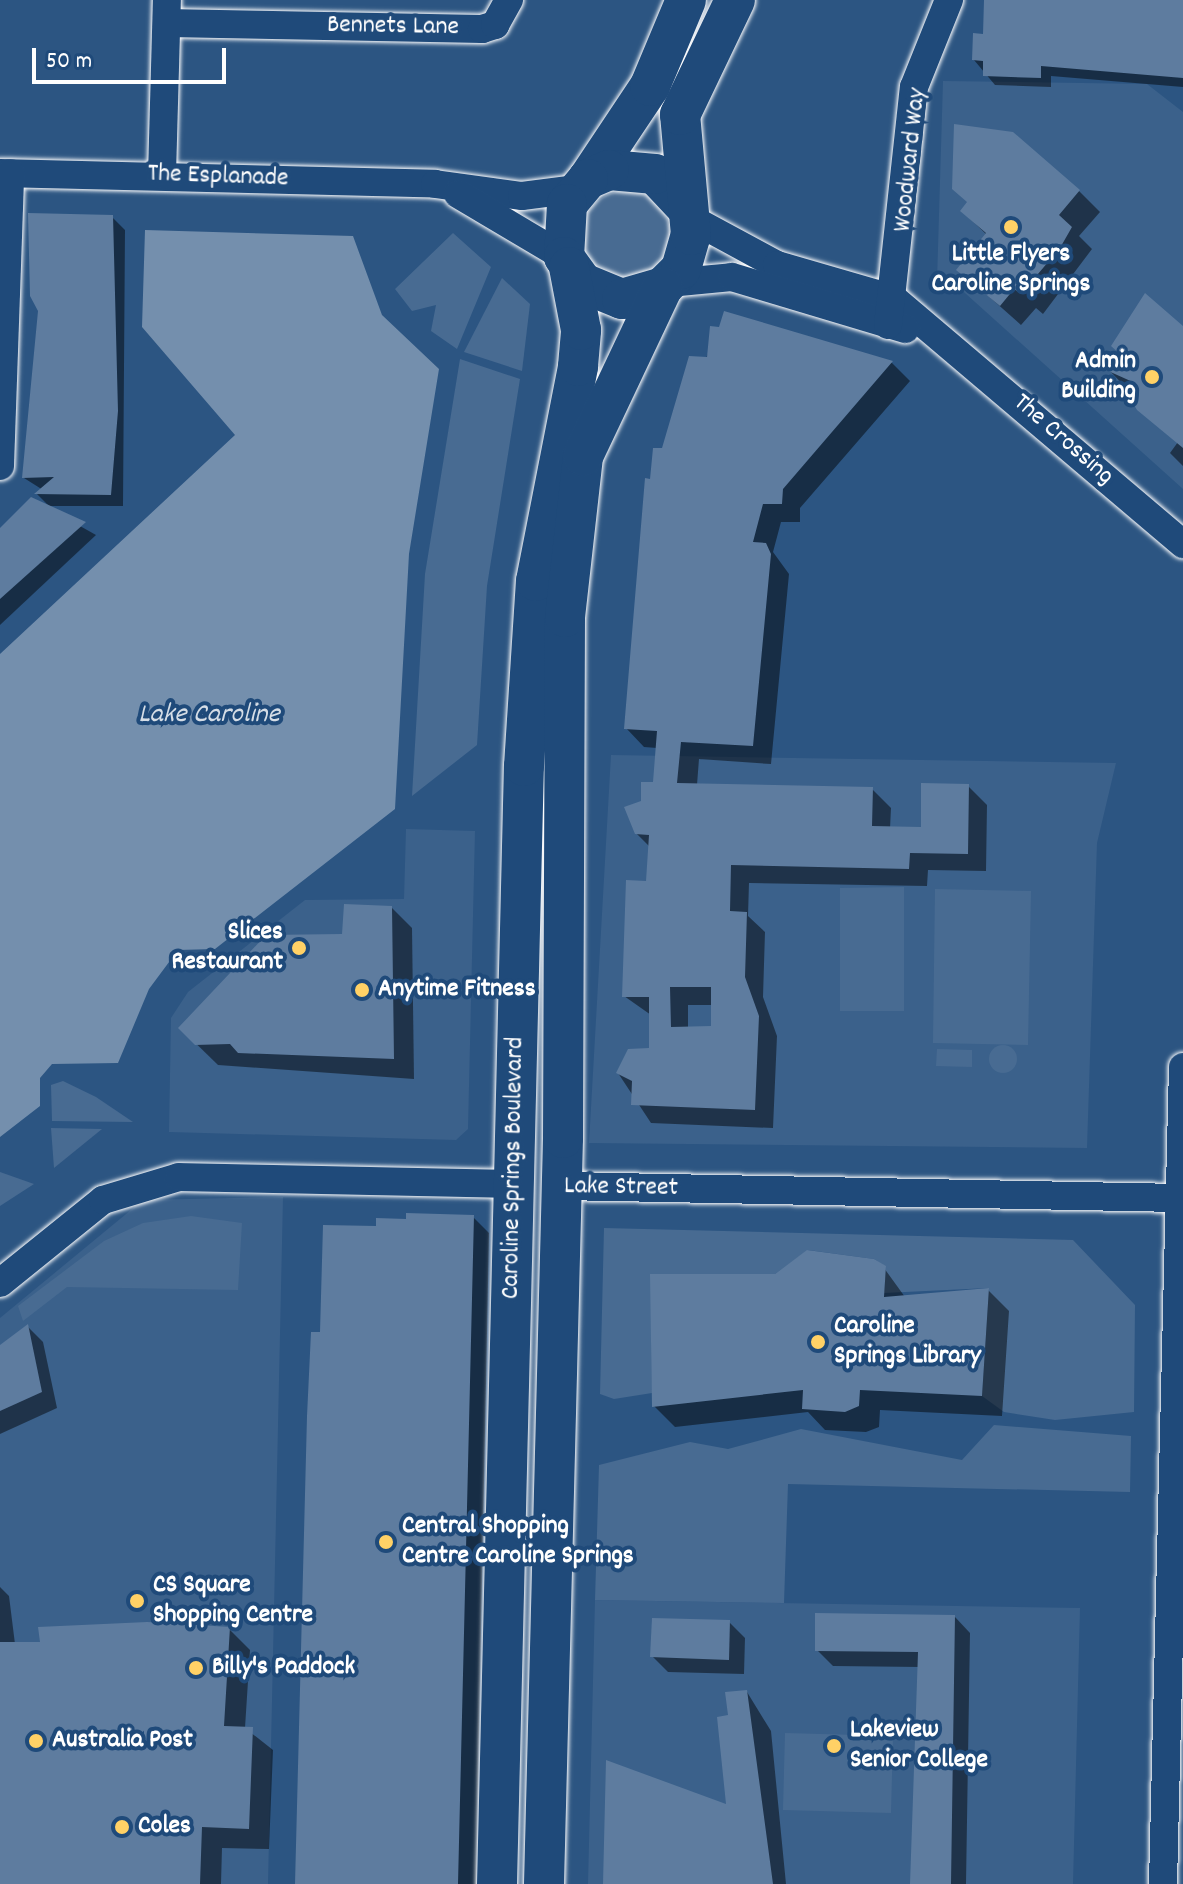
<!DOCTYPE html>
<style>
body{margin:0}
#map{position:relative;width:1183px;height:1884px;overflow:hidden;background:#2c5582;font-family:Dekko,sans-serif}
div>[style]{position:absolute}
.built>*{inset:0;background:#3b618b}
.green>*{inset:0;background:#486b92}
.round{border-radius:50%}
.water>*{inset:0;background:#748fad}
.shadow>*{inset:0;background:#0007}
.building>*{inset:0;background:#5e7c9f}
.roads{filter:drop-shadow(0 0 2px #fff) drop-shadow(0 0 2px #fff)}
.street>*{height:28px;margin:-14px;padding:0 14px;transform-origin:14px;border-radius:14px;background:#1f4a7a}
.secondary>*{height:40px;margin:-20px;padding:0 20px;transform-origin:20px;border-radius:20px;background:#1f4a7a}
.dots>*{width:22px;height:22px;translate:-50% -50%;box-sizing:border-box;border:4px solid #1f4a7a;border-radius:50%}
span{translate:-50% -50%;white-space:nowrap;text-align:center;line-height:1.15;-webkit-text-stroke:8px #1f4a7a;paint-order:stroke}
.street-label{font-size:26px;color:#fff}
.poi-label{font-size:26px;color:#fff;font-weight:700}
.right{translate:-100% -50%;text-align:right}
.left{translate:0 -50%;text-align:left}
.water-label{font-size:28px;color:#d5dde6;font-style:italic}
.scale{position:absolute;left:32px;top:48px;width:194px;height:36px;box-sizing:border-box;border:4px solid #fff;border-top:0;padding-left:10px;font-size:24px;line-height:28px;white-space:nowrap;color:#fff;-webkit-text-stroke:6px #1f4a7a;paint-order:stroke}
</style>
<div id="map">
<div class="built">
<i style="clip-path:polygon(943px 81px,1147px 84px,1183px 112px,1183px 489px,955px 284px,937px 281px)"></i>
<i style="clip-path:polygon(611px 755px,1116px 763px,1097px 843px,1087px 1148px,589px 1143px)"></i>
<i style="clip-path:polygon(406px 829px,475px 831px,468px 1129px,456px 1140px,169px 1132px,171px 1018px,188px 992px,305px 900px,404px 899px)"></i>
<i style="clip-path:polygon(283px 1197px,268px 1884px,0 1884px,0 1318px,143px 1200px)"></i>
<i style="clip-path:polygon(595px 1600px,1080px 1608px,1073px 1884px,588px 1884px)"></i>
</div>
<div class="green">
<i class="round" style="left:582px;top:191px;width:88px;height:88px"></i>
<i style="clip-path:polygon(453px 233px,491px 267px,457px 349px,431px 331px,436px 305px,412px 311px,395px 289px)"></i>
<i style="clip-path:polygon(502px 278px,530px 304px,522px 371px,464px 352px)"></i>
<i style="clip-path:polygon(460px 359px,520px 379px,487px 586px,477px 745px,412px 796px,425px 574px)"></i>
<i style="clip-path:polygon(904px 887px,904px 1011px,840px 1011px,840px 888px)"></i>
<i style="clip-path:polygon(935px 889px,1031px 891px,1028px 1045px,933px 1043px)"></i>
<i class="round" style="left:989px;top:1045px;width:28px;height:28px"></i>
<i style="clip-path:polygon(937px 1049px,972px 1050px,972px 1067px,936px 1066px)"></i>
<i style="clip-path:polygon(63px 1081px,96px 1097px,133px 1122px,52px 1121px,51px 1085px)"></i>
<i style="clip-path:polygon(51px 1128px,102px 1129px,54px 1168px)"></i>
<i style="clip-path:polygon(0 1172px,34px 1184px,0 1206px)"></i>
<i style="clip-path:polygon(191px 1216px,242px 1223px,238px 1290px,67px 1287px,23px 1321px,18px 1306px,104px 1241px,143px 1223px)"></i>
<i style="clip-path:polygon(604px 1228px,1073px 1240px,1135px 1305px,1134px 1412px,1055px 1420px,1004px 1412px,982px 1396px,989px 1288px,884px 1293px,886px 1267px,874px 1259px,808px 1250px,775px 1274px,651px 1274px,652px 1393px,614px 1399px,600px 1394px)"></i>
<i style="clip-path:polygon(994px 1425px,1131px 1436px,1130px 1492px,788px 1484px,784px 1603px,595px 1600px,599px 1465px,690px 1442px,728px 1449px,801px 1429px,962px 1460px)"></i>
<i style="clip-path:polygon(785px 1733px,893px 1736px,891px 1813px,783px 1810px)"></i>
</div>
<div class="water">
<i style="clip-path:polygon(145px 230px,353px 236px,382px 315px,439px 369px,409px 554px,395px 809px,215px 949px,178px 950px,149px 989px,118px 1063px,52px 1064px,40px 1078px,40px 1106px,0 1137px,0 654px,235px 435px,142px 327px)"></i>
</div>
<div class="shadow">
<i style="clip-path:polygon(986px 0,1183px 0,1183px 87px,1051px 76px,1051px 87px,995px 85px,974px 60px,985px 36px)"></i>
<i style="clip-path:polygon(1079px 191px,1100px 212px,1079px 236px,1092px 249px,1043px 314px,1036px 308px,1021px 325px,959px 270px,987px 235px,962px 211px)"></i>
<i style="clip-path:polygon(112px 217px,125px 230px,123px 506px,49px 506px,37px 494px,43px 490px,24px 478px)"></i>
<i style="clip-path:polygon(evenodd,726px 313px,892px 363px,910px 381px,800px 508px,800px 522px,781px 522px,773px 552px,789px 574px,771px 764px,699px 759px,697px 785px,872px 789px,891px 808px,890px 829px,923px 829px,968px 786px,987px 805px,986px 871px,928px 870px,927px 886px,749px 883px,748px 916px,765px 932px,763px 997px,777px 1036px,773px 1128px,651px 1123px,618px 1073px,651px 1050px,651px 1015px,624px 996px,648px 883px,650px 847px,636px 833px,654px 784px,657px 748px,644px 747px,626px 728px,652px 481px,726px 313px,688px 1005px,713px 1005px,713px 1028px,688px 1028px,688px 1005px)"></i>
<i style="clip-path:polygon(1183px 329px,1183px 466px,1170px 453px,1178px 442px,1109px 370px)"></i>
<i style="clip-path:polygon(32px 499px,96px 535px,0 625px,0 530px)"></i>
<i style="clip-path:polygon(391px 907px,412px 928px,414px 1079px,218px 1065px,180px 1028px)"></i>
<i style="clip-path:polygon(473px 1217px,489px 1233px,476px 1884px,298px 1884px,322px 1335px,378px 1228px)"></i>
<i style="clip-path:polygon(884px 1268px,905px 1297px,988px 1290px,1009px 1311px,1002px 1416px,880px 1410px,879px 1427px,866px 1432px,825px 1430px,808px 1412px,675px 1427px,654px 1406px,775px 1276px)"></i>
<i style="clip-path:polygon(27px 1326px,43px 1342px,57px 1408px,0 1434px,0 1347px)"></i>
<i style="clip-path:polygon(0 1587px,9px 1596px,15px 1644px,229px 1629px,250px 1650px,245px 1728px,273px 1750px,269px 1849px,222px 1848px,221px 1884px,0 1884px)"></i>
<i style="clip-path:polygon(955px 1617px,970px 1633px,966px 1884px,913px 1884px,920px 1667px,833px 1666px,817px 1650px)"></i>
<i style="clip-path:polygon(729px 1622px,745px 1638px,744px 1674px,668px 1672px,652px 1656px)"></i>
<i style="clip-path:polygon(747px 1692px,771px 1731px,786px 1884px,605px 1884px,729px 1806px,730px 1717px)"></i>
</div>
<div class="building">
<i style="clip-path:polygon(984px 0,1183px 0,1183px 78px,1041px 66px,1041px 78px,983px 76px,983px 61px,972px 60px,973px 33px,983px 34px)"></i>
<i style="clip-path:polygon(954px 124px,1013px 132px,1080px 190px,1059px 215px,1072px 227px,1060px 248px,1021px 294px,1014px 289px,1000px 306px,956px 270px,986px 233px,960px 211px,967px 202px,952px 189px)"></i>
<i style="clip-path:polygon(28px 213px,113px 215px,118px 411px,111px 495px,34px 494px,54px 477px,22px 478px,38px 311px,30px 296px)"></i>
<i style="clip-path:polygon(1145px 293px,1183px 326px,1183px 448px,1137px 410px,1127px 393px,1135px 383px,1106px 370px,1120px 354px,1111px 346px)"></i>
<i style="clip-path:polygon(evenodd,724px 311px,893px 361px,783px 489px,782px 504px,763px 504px,753px 542px,766px 543px,771px 554px,753px 746px,681px 742px,677px 783px,873px 787px,872px 826px,921px 827px,921px 783px,969px 784px,968px 854px,910px 853px,909px 869px,731px 865px,730px 911px,747px 912px,745px 977px,759px 1016px,755px 1110px,631px 1105px,632px 1081px,616px 1073px,628px 1049px,649px 1048px,649px 997px,622px 997px,626px 880px,646px 881px,649px 835px,635px 834px,624px 807px,641px 801px,641px 782px,653px 782px,657px 731px,624px 729px,645px 478px,650px 479px,653px 448px,662px 448px,689px 356px,707px 357px,710px 326px,719px 327px,724px 311px,670px 987px,711px 987px,711px 1026px,671px 1027px,670px 987px)"></i>
<i style="clip-path:polygon(31px 497px,86px 522px,0 599px,0 528px)"></i>
<i style="clip-path:polygon(344px 904px,392px 906px,394px 1059px,238px 1053px,230px 1044px,195px 1045px,178px 1028px,266px 935px,342px 934px)"></i>
<i style="clip-path:polygon(406px 1213px,474px 1215px,458px 1884px,295px 1884px,307px 1416px,311px 1332px,320px 1332px,323px 1225px,376px 1226px,376px 1218px,406px 1219px)"></i>
<i style="clip-path:polygon(807px 1250px,874px 1259px,886px 1266px,884px 1297px,989px 1288px,982px 1396px,860px 1390px,859px 1406px,845px 1412px,802px 1409px,803px 1390px,652px 1407px,650px 1274px,775px 1274px)"></i>
<i style="clip-path:polygon(28px 1324px,42px 1392px,0 1411px,0 1345px)"></i>
<i style="clip-path:polygon(815px 1613px,955px 1615px,951px 1884px,910px 1884px,918px 1652px,815px 1651px)"></i>
<i style="clip-path:polygon(652px 1618px,730px 1620px,729px 1660px,650px 1657px)"></i>
<i style="clip-path:polygon(147px 1622px,230px 1627px,224px 1726px,253px 1727px,249px 1829px,202px 1827px,200px 1884px,0 1884px,0 1642px,40px 1642px,38px 1627px)"></i>
<i style="clip-path:polygon(747px 1690px,773px 1884px,603px 1884px,606px 1760px,726px 1804px,717px 1717px,728px 1715px,725px 1692px)"></i>
</div>
<div class="roads">
<div class="street">
<i style="left:167px;top:23px;width:315px;rotate:1.1deg"></i>
<i style="left:482px;top:29px;width:14px;rotate:-17deg"></i>
<i style="left:495px;top:25px;width:29px;rotate:-61deg"></i>
<i style="left:0;top:173px;width:435px;rotate:1.4deg"></i>
<i style="left:435px;top:184px;width:88px;rotate:7.9deg"></i>
<i style="left:522px;top:196px;width:55px;rotate:-7.3deg"></i>
<i style="left:162px;top:175px;width:175px;rotate:-88.4deg"></i>
<i style="left:458px;top:194px;width:123px;rotate:30.7deg"></i>
<i style="left:690px;top:218px;width:99px;rotate:28.4deg"></i>
<i style="left:777px;top:265px;width:122px;rotate:16.2deg"></i>
<i style="left:894px;top:299px;width:379px;rotate:40.3deg"></i>
<i style="left:669px;top:283px;width:63px;rotate:-5.4deg"></i>
<i style="left:732px;top:277px;width:181px;rotate:16.7deg"></i>
<i style="left:888px;top:325px;width:239px;rotate:-83.8deg"></i>
<i style="left:914px;top:87px;width:94px;rotate:-68.1deg"></i>
<i style="left:0;top:466px;width:293px;rotate:-88deg"></i>
<i style="left:561px;top:1186px;width:617px;rotate:1.11deg"></i>
<i style="left:0;top:1283px;width:132px;rotate:-38.9deg"></i>
<i style="left:103px;top:1200px;width:79px;rotate:-16.8deg"></i>
<i style="left:179px;top:1177px;width:333px;rotate:1.2deg"></i>
<i style="left:1163px;top:1884px;width:817px;rotate:-88.6deg"></i>
</div>
<div class="secondary">
<i style="left:588px;top:179px;width:112px;rotate:-56.3deg"></i>
<i style="left:650px;top:86px;width:93px;rotate:-67.3deg"></i>
<i style="left:686px;top:207px;width:45px;rotate:-133.2deg"></i>
<i style="left:655px;top:174px;width:46px;rotate:-175deg"></i>
<i style="left:609px;top:170px;width:23px;rotate:157deg"></i>
<i style="left:588px;top:179px;width:33px;rotate:130deg"></i>
<i style="left:567px;top:204px;width:53px;rotate:93.2deg"></i>
<i style="left:564px;top:257px;width:32px;rotate:54deg"></i>
<i style="left:583px;top:283px;width:42px;rotate:22.3deg"></i>
<i style="left:622px;top:299px;width:43px;rotate:-16.3deg"></i>
<i style="left:663px;top:287px;width:25px;rotate:-45deg"></i>
<i style="left:681px;top:269px;width:35px;rotate:-74deg"></i>
<i style="left:691px;top:235px;width:121px;rotate:-95.2deg"></i>
<i style="left:680px;top:115px;width:127px;rotate:-64.4deg"></i>
<i style="left:497px;top:1884px;width:1118px;rotate:-88.62deg"></i>
<i style="left:524px;top:766px;width:185px;rotate:-86.3deg"></i>
<i style="left:536px;top:581px;width:219px;rotate:-78.9deg"></i>
<i style="left:578px;top:366px;width:36px;rotate:-85deg"></i>
<i style="left:581px;top:330px;width:64px;rotate:-100.8deg"></i>
<i style="left:544px;top:1884px;width:746px;rotate:-88.54deg"></i>
<i style="left:563px;top:1138px;width:521px;rotate:-89.78deg"></i>
<i style="left:565px;top:617px;width:162px;rotate:-83.6deg"></i>
<i style="left:583px;top:456px;width:187px;rotate:-64.7deg"></i>
</div>
</div>
<div class="dots">
<i style="left:1011px;top:227px;background:#ffd166"></i>
<i style="left:1152px;top:377px;background:#ffd166"></i>
<i style="left:299px;top:948px;background:#ffd166"></i>
<i style="left:362px;top:990px;background:#ffd166"></i>
<i style="left:818px;top:1342px;background:#ffd166"></i>
<i style="left:386px;top:1542px;background:#ffd166"></i>
<i style="left:137px;top:1601px;background:#ffd166"></i>
<i style="left:196px;top:1668px;background:#ffd166"></i>
<i style="left:36px;top:1741px;background:#ffd166"></i>
<i style="left:834px;top:1746px;background:#ffd166"></i>
<i style="left:122px;top:1827px;background:#ffd166"></i>
</div>
<div class="street-label">
<span style="left:393px;top:27px;rotate:1deg">Bennets Lane</span>
<span style="left:911px;top:160px;rotate:-84deg">Woodward Way</span>
<span style="left:218px;top:177px;rotate:2deg">The Esplanade</span>
<span style="left:1063px;top:440px;rotate:41deg">The Crossing</span>
<span style="left:514px;top:1168px;rotate:-89deg">Caroline Springs Boulevard</span>
<span style="left:621px;top:1188px;rotate:1deg">Lake Street</span>
</div>
<div class="poi-label">
<span style="left:1011px;top:270px">Little Flyers<br>Caroline Springs</span>
<span class="right" style="left:1136px;top:377px">Admin<br>Building</span>
<span class="right" style="left:283px;top:948px">Slices<br>Restaurant</span>
<span class="left" style="left:378px;top:990px">Anytime Fitness</span>
<span class="left" style="left:834px;top:1342px">Caroline<br>Springs Library</span>
<span class="left" style="left:402px;top:1542px">Central Shopping<br>Centre Caroline Springs</span>
<span class="left" style="left:153px;top:1601px">CS Square<br>Shopping Centre</span>
<span class="left" style="left:212px;top:1668px">Billy's Paddock</span>
<span class="left" style="left:850px;top:1746px">Lakeview<br>Senior College</span>
<span class="left" style="left:52px;top:1741px">Australia Post</span>
<span class="left" style="left:138px;top:1827px">Coles</span>
</div>
<div class="water-label">
<span style="left:209px;top:716px">Lake Caroline</span>
</div>
<div class="scale">50 m</div>
</div>
